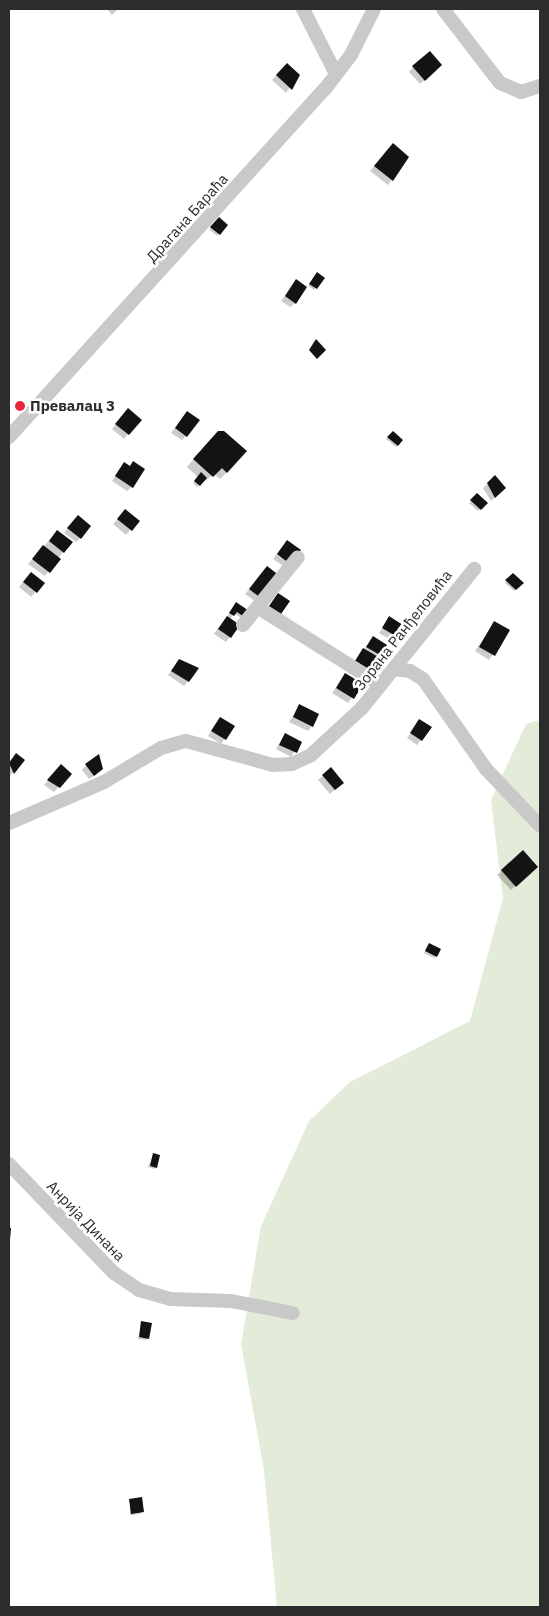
<!DOCTYPE html>
<meta charset="utf-8">
<style>
body{margin:0}
#map{position:relative;width:549px;height:1616px;overflow:hidden;background:#fff;font-family:"IBM Plex Sans",sans-serif}
div>[style]{position:absolute}
.green>*{inset:0;background:#e3ebd9}
.shadow>*{inset:0;background:#0003}
.building>*{inset:0;background:#131313}
.minor>*{height:14px;margin:-7px;padding:0 7px;transform-origin:7px;border-radius:7px;background:#c9c9c9}
.dots>*{width:14px;height:14px;translate:-50% -50%;box-sizing:border-box;border:2px solid #fff;border-radius:50%}
span{translate:-50% -50%;white-space:nowrap;text-align:center;line-height:1.15;-webkit-text-stroke:5px #fff;paint-order:stroke}
.street-label{font-size:15px;color:#2c2c2c}
.poi-label{font-size:15px;color:#2c2c2c;font-weight:700}
.left{translate:0 -50%;text-align:left}
.frame{position:absolute;inset:0;border:10px solid #2c2c2c;pointer-events:none}
</style>
<div id="map">
<div class="green">
<i style="clip-path:polygon(540px 720px,540px 1607px,277px 1607px,264px 1470px,241px 1344px,261px 1226px,309px 1121px,350px 1082px,470px 1021px,503px 898px,491px 800px,526px 724px)"></i>
</div>
<div class="shadow">
<i style="clip-path:polygon(107px 9px,118px 9px,112px 15px)"></i>
<i style="clip-path:polygon(287px 64px,299px 75px,286px 93px,272px 80px)"></i>
<i style="clip-path:polygon(413px 67px,436px 70px,420px 84px,409px 72px)"></i>
<i style="clip-path:polygon(388px 149px,408px 157px,388px 185px,370px 171px)"></i>
<i style="clip-path:polygon(219px 218px,226px 225px,217px 236px,209px 229px)"></i>
<i style="clip-path:polygon(315px 276px,323px 278px,314px 290px,308px 286px)"></i>
<i style="clip-path:polygon(296px 281px,295px 303px,290px 307px,281px 301px)"></i>
<i style="clip-path:polygon(187px 412px,186px 436px,182px 440px,171px 433px)"></i>
<i style="clip-path:polygon(124px 414px,128px 434px,124px 439px,112px 429px)"></i>
<i style="clip-path:polygon(393px 432px,402px 440px,396px 447px,386px 439px)"></i>
<i style="clip-path:polygon(211px 439px,227px 472px,220px 479px,214px 474px,197px 487px,193px 483px,198px 477px,187px 467px)"></i>
<i style="clip-path:polygon(120px 468px,132px 487px,127px 491px,112px 481px)"></i>
<i style="clip-path:polygon(495px 477px,505px 488px,491px 501px,483px 488px)"></i>
<i style="clip-path:polygon(477px 494px,486px 503px,478px 511px,469px 503px)"></i>
<i style="clip-path:polygon(121px 515px,138px 521px,126px 535px,113px 524px)"></i>
<i style="clip-path:polygon(73px 521px,80px 538px,76px 542px,64px 533px)"></i>
<i style="clip-path:polygon(53px 536px,63px 552px,45px 576px,28px 564px)"></i>
<i style="clip-path:polygon(287px 541px,299px 550px,285px 567px,273px 559px)"></i>
<i style="clip-path:polygon(267px 568px,256px 602px,245px 594px)"></i>
<i style="clip-path:polygon(31px 573px,43px 583px,31px 597px,19px 587px)"></i>
<i style="clip-path:polygon(513px 574px,522px 583px,514px 591px,505px 583px)"></i>
<i style="clip-path:polygon(236px 604px,244px 620px,234px 613px,230px 619px,239px 625px,226px 642px,214px 634px)"></i>
<i style="clip-path:polygon(390px 618px,405px 627px,394px 642px,379px 633px)"></i>
<i style="clip-path:polygon(495px 622px,509px 631px,489px 660px,475px 651px)"></i>
<i style="clip-path:polygon(373px 638px,379px 655px,366px 674px,352px 665px)"></i>
<i style="clip-path:polygon(180px 660px,188px 681px,184px 686px,168px 675px)"></i>
<i style="clip-path:polygon(345px 674px,362px 684px,348px 703px,332px 693px)"></i>
<i style="clip-path:polygon(300px 706px,312px 726px,308px 731px,289px 722px)"></i>
<i style="clip-path:polygon(220px 719px,233px 727px,221px 744px,208px 736px)"></i>
<i style="clip-path:polygon(420px 721px,421px 740px,417px 745px,407px 738px)"></i>
<i style="clip-path:polygon(285px 734px,301px 742px,291px 757px,276px 749px)"></i>
<i style="clip-path:polygon(12px 759px,23px 760px,9px 777px,9px 763px)"></i>
<i style="clip-path:polygon(86px 765px,97px 774px,89px 779px,82px 770px)"></i>
<i style="clip-path:polygon(57px 770px,71px 774px,54px 792px,44px 785px)"></i>
<i style="clip-path:polygon(323px 776px,338px 787px,330px 794px,318px 780px)"></i>
<i style="clip-path:polygon(523px 852px,532px 871px,511px 890px,497px 875px)"></i>
<i style="clip-path:polygon(427px 946px,436px 956px,434px 958px,424px 953px)"></i>
<i style="clip-path:polygon(153px 1155px,156px 1167px,154px 1169px,148px 1167px)"></i>
<i style="clip-path:polygon(142px 1322px,148px 1338px,146px 1340px,138px 1339px)"></i>
<i style="clip-path:polygon(130px 1501px,142px 1512px,140px 1514px,130px 1515px)"></i>
</div>
<div class="building">
<i style="clip-path:polygon(430px 51px,442px 65px,425px 81px,412px 66px)"></i>
<i style="clip-path:polygon(287px 63px,300px 75px,292px 90px,276px 75px)"></i>
<i style="clip-path:polygon(393px 143px,409px 157px,393px 181px,374px 166px)"></i>
<i style="clip-path:polygon(219px 217px,228px 225px,220px 235px,210px 227px)"></i>
<i style="clip-path:polygon(317px 272px,325px 278px,317px 289px,309px 284px)"></i>
<i style="clip-path:polygon(296px 279px,307px 287px,296px 304px,285px 296px)"></i>
<i style="clip-path:polygon(316px 339px,326px 350px,317px 359px,309px 350px)"></i>
<i style="clip-path:polygon(128px 408px,142px 420px,129px 435px,115px 424px)"></i>
<i style="clip-path:polygon(187px 411px,200px 420px,187px 437px,175px 428px)"></i>
<i style="clip-path:polygon(218px 431px,224px 431px,247px 451px,227px 473px,222px 468px,213px 477px,193px 459px)"></i>
<i style="clip-path:polygon(393px 431px,403px 440px,398px 446px,387px 437px)"></i>
<i style="clip-path:polygon(133px 461px,145px 469px,133px 488px,115px 476px,124px 462px,130px 466px)"></i>
<i style="clip-path:polygon(201px 472px,207px 478px,200px 486px,194px 481px)"></i>
<i style="clip-path:polygon(495px 475px,506px 488px,495px 498px,487px 483px)"></i>
<i style="clip-path:polygon(477px 493px,488px 503px,481px 510px,470px 500px)"></i>
<i style="clip-path:polygon(125px 509px,140px 521px,132px 531px,117px 519px)"></i>
<i style="clip-path:polygon(78px 515px,91px 526px,81px 539px,67px 528px)"></i>
<i style="clip-path:polygon(57px 530px,73px 542px,64px 553px,49px 541px)"></i>
<i style="clip-path:polygon(287px 540px,301px 550px,290px 564px,277px 554px)"></i>
<i style="clip-path:polygon(43px 545px,61px 559px,50px 573px,32px 559px)"></i>
<i style="clip-path:polygon(267px 566px,280px 576px,262px 599px,249px 589px)"></i>
<i style="clip-path:polygon(31px 572px,45px 583px,37px 593px,23px 582px)"></i>
<i style="clip-path:polygon(513px 573px,524px 583px,516px 590px,505px 580px)"></i>
<i style="clip-path:polygon(278px 593px,290px 601px,279px 617px,267px 609px)"></i>
<i style="clip-path:polygon(236px 602px,252px 613px,247px 619px,237px 612px,234px 616px,229px 613px)"></i>
<i style="clip-path:polygon(227px 616px,240px 625px,231px 638px,218px 629px)"></i>
<i style="clip-path:polygon(389px 616px,406px 627px,399px 638px,382px 628px)"></i>
<i style="clip-path:polygon(494px 621px,510px 630px,495px 656px,479px 647px)"></i>
<i style="clip-path:polygon(373px 636px,387px 645px,380px 655px,366px 647px)"></i>
<i style="clip-path:polygon(363px 648px,380px 658px,372px 671px,355px 661px)"></i>
<i style="clip-path:polygon(179px 659px,199px 668px,189px 682px,171px 671px)"></i>
<i style="clip-path:polygon(345px 673px,363px 684px,354px 699px,336px 688px)"></i>
<i style="clip-path:polygon(299px 704px,319px 714px,313px 727px,293px 717px)"></i>
<i style="clip-path:polygon(220px 717px,235px 726px,226px 740px,211px 731px)"></i>
<i style="clip-path:polygon(419px 719px,432px 727px,422px 741px,410px 733px)"></i>
<i style="clip-path:polygon(285px 733px,302px 742px,297px 753px,279px 745px)"></i>
<i style="clip-path:polygon(16px 753px,25px 760px,14px 774px,9px 763px)"></i>
<i style="clip-path:polygon(99px 754px,103px 769px,94px 776px,85px 764px)"></i>
<i style="clip-path:polygon(61px 764px,72px 774px,60px 788px,47px 780px)"></i>
<i style="clip-path:polygon(331px 767px,344px 783px,335px 790px,322px 775px)"></i>
<i style="clip-path:polygon(523px 850px,538px 867px,516px 887px,501px 870px)"></i>
<i style="clip-path:polygon(429px 943px,441px 949px,437px 957px,425px 951px)"></i>
<i style="clip-path:polygon(153px 1153px,160px 1155px,157px 1168px,150px 1166px)"></i>
<i style="clip-path:polygon(9px 1228px,11px 1228px,10px 1240px,9px 1240px)"></i>
<i style="clip-path:polygon(141px 1321px,152px 1323px,149px 1339px,139px 1337px)"></i>
<i style="clip-path:polygon(142px 1497px,144px 1512px,131px 1514px,129px 1499px)"></i>
</div>
<div class="minor">
<i style="left:303px;top:9px;width:73px;rotate:63.1deg"></i>
<i style="left:443px;top:9px;width:93px;rotate:52.4deg"></i>
<i style="left:500px;top:83px;width:23px;rotate:23deg"></i>
<i style="left:521px;top:92px;width:20px;rotate:-18deg"></i>
<i style="left:9px;top:437px;width:470px;rotate:-47.8deg"></i>
<i style="left:325px;top:89px;width:43px;rotate:-52.6deg"></i>
<i style="left:351px;top:55px;width:51px;rotate:-63.4deg"></i>
<i style="left:259px;top:608px;width:144px;rotate:32.3deg"></i>
<i style="left:243px;top:625px;width:87px;rotate:-51deg"></i>
<i style="left:394px;top:669px;width:16px;rotate:7deg"></i>
<i style="left:410px;top:671px;width:15px;rotate:32deg"></i>
<i style="left:423px;top:679px;width:110px;rotate:55deg"></i>
<i style="left:486px;top:769px;width:79px;rotate:46.5deg"></i>
<i style="left:9px;top:823px;width:103px;rotate:-23.3deg"></i>
<i style="left:104px;top:782px;width:66px;rotate:-30.8deg"></i>
<i style="left:161px;top:748px;width:26px;rotate:-16deg"></i>
<i style="left:186px;top:741px;width:90px;rotate:15.4deg"></i>
<i style="left:273px;top:765px;width:19px;rotate:-3deg"></i>
<i style="left:292px;top:764px;width:21px;rotate:-25deg"></i>
<i style="left:311px;top:755px;width:69px;rotate:-42.7deg"></i>
<i style="left:362px;top:708px;width:179px;rotate:-51.1deg"></i>
<i style="left:9px;top:1164px;width:151px;rotate:46.1deg"></i>
<i style="left:114px;top:1273px;width:30px;rotate:34deg"></i>
<i style="left:139px;top:1290px;width:32px;rotate:16deg"></i>
<i style="left:170px;top:1299px;width:61px;rotate:1.9deg"></i>
<i style="left:231px;top:1301px;width:63px;rotate:11deg"></i>
</div>
<div class="dots">
<i style="left:20px;top:406px;background:#eb273d"></i>
</div>
<div class="street-label">
<span style="left:187px;top:218px;rotate:-48deg">Драгана Бараћа</span>
<span style="left:403px;top:630px;rotate:-52deg">Зорана Ранђеловића</span>
<span style="left:86px;top:1221px;rotate:46deg">Анрија Динана</span>
</div>
<div class="poi-label">
<span class="left" style="left:30px;top:406px">Превалац 3</span>
</div>
<div class="frame"></div>
</div>
